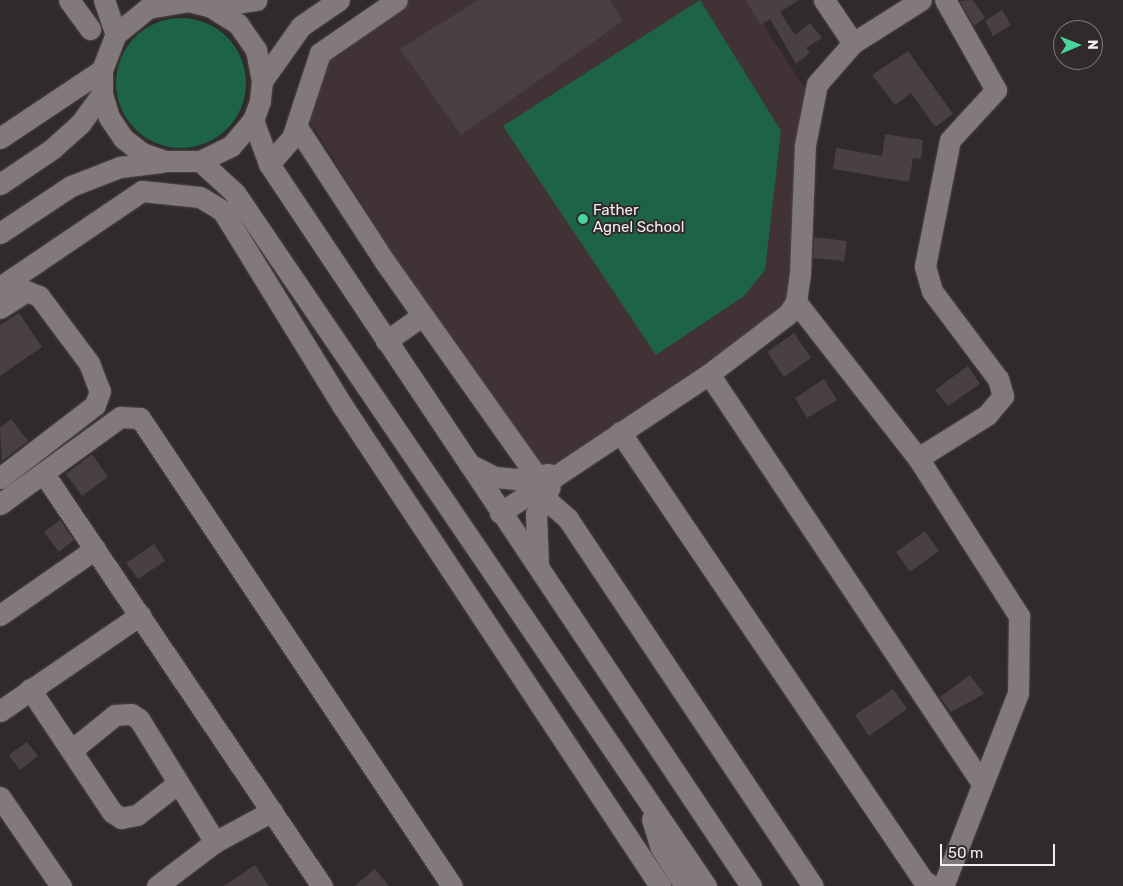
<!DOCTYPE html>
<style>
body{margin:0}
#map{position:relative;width:1123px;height:886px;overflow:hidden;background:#312a2b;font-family:Rubik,sans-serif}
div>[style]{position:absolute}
.built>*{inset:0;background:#413335}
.green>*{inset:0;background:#1d6347}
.round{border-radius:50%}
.building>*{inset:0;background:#484041}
.roads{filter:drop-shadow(0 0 1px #4d4748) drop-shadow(0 0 1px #4d4748)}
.minor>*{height:21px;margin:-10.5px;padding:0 10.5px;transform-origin:10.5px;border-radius:10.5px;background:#82797a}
.dots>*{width:14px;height:14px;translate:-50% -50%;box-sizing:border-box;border:2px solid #312a2b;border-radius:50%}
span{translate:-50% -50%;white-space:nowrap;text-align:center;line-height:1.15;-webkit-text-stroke:4px #312a2b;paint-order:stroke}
.poi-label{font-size:15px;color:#f2edee}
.left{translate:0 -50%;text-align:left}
.north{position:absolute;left:1053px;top:20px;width:50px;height:50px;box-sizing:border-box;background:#312a2b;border:1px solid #7e7879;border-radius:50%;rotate:89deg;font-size:14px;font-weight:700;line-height:20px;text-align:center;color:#f2edee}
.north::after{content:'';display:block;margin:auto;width:18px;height:22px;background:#49d49c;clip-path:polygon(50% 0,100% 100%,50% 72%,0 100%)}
.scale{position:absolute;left:940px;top:844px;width:115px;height:22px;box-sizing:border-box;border:2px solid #f2edee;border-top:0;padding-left:6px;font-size:15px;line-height:18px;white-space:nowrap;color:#f2edee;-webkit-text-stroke:4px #312a2b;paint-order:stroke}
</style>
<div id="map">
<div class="built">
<i style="clip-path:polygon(409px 0,747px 0,810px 96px,791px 298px,777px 314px,568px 458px,546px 466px,533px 458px,429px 311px,307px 117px,324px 66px,349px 39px)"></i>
</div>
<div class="green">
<i style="clip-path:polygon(700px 0,781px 131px,765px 270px,744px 296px,656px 355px,503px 126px)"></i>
<i class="round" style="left:116px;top:18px;width:130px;height:130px"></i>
</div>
<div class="building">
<i style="clip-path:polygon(478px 0,610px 0,623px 21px,461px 135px,400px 49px)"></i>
<i style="clip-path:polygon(745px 0,799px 0,780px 12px,795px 35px,810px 23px,822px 38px,806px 48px,810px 53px,796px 64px,770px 19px,761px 25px)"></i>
<i style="clip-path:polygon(973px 0,985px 18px,974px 26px,960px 1px)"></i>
<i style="clip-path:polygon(1002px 10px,1011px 25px,993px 36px,985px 21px)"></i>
<i style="clip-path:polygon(908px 51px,953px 114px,935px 127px,911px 93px,895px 105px,872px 75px)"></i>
<i style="clip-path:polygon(885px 134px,923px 140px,921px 159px,913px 158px,909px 182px,833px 169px,836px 148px,882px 156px)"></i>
<i style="clip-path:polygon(814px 237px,847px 241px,844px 261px,813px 258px)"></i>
<i style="clip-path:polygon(19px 313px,42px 347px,0 376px,0 325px)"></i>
<i style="clip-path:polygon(794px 333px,811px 358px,784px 377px,767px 352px)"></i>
<i style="clip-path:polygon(968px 366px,980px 384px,948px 406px,935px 390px)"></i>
<i style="clip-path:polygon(824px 379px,837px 400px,807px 418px,795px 398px)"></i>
<i style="clip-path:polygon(11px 419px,28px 441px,2px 461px,0 428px)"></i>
<i style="clip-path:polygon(92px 454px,108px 477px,82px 496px,66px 474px)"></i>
<i style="clip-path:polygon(60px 520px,74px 540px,59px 552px,44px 532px)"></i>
<i style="clip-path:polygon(925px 531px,939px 551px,910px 572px,896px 552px)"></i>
<i style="clip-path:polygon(154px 544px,165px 561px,138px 579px,126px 563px)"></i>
<i style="clip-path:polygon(970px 675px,984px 694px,951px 712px,940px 697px)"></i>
<i style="clip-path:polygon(893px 689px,907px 709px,869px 736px,855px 715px)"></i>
<i style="clip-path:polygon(27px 742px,38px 756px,20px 770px,9px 755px)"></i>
<i style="clip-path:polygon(255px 865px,269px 886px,224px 886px)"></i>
<i style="clip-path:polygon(375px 869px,389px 886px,354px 886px)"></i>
</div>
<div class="roads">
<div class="minor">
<i style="left:69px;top:0;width:36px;rotate:54deg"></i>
<i style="left:104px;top:0;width:36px;rotate:71deg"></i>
<i style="left:824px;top:0;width:52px;rotate:56deg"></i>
<i style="left:211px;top:7px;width:46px;rotate:-8.8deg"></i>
<i style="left:262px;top:81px;width:67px;rotate:-54.7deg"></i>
<i style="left:301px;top:26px;width:46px;rotate:-34.4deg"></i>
<i style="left:253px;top:120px;width:47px;rotate:70deg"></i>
<i style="left:269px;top:164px;width:868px;rotate:56.27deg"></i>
<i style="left:297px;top:127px;width:161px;rotate:56.9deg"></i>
<i style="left:385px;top:262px;width:263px;rotate:54.7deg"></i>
<i style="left:0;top:138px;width:123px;rotate:-33.7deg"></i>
<i style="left:102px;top:70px;width:39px;rotate:-69deg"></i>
<i style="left:116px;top:34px;width:41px;rotate:-39.1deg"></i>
<i style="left:148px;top:8px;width:42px;rotate:-9.7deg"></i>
<i style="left:189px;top:1px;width:23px;rotate:15deg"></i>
<i style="left:211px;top:7px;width:32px;rotate:32deg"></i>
<i style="left:238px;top:24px;width:32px;rotate:55deg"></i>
<i style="left:256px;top:50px;width:32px;rotate:79deg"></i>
<i style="left:262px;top:81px;width:20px;rotate:96deg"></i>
<i style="left:260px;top:101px;width:20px;rotate:110deg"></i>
<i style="left:253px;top:120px;width:34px;rotate:130deg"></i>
<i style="left:231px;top:146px;width:34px;rotate:154deg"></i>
<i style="left:200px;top:161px;width:35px;rotate:180deg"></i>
<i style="left:165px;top:161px;width:24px;rotate:-161deg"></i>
<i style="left:142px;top:153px;width:24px;rotate:-142deg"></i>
<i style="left:123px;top:138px;width:25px;rotate:-124deg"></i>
<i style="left:109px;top:117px;width:24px;rotate:-107deg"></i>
<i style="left:102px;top:94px;width:24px;rotate:-90deg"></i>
<i style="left:200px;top:161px;width:47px;rotate:42.4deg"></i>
<i style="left:235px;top:193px;width:838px;rotate:55.8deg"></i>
<i style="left:269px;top:164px;width:35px;rotate:-49deg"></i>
<i style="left:292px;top:138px;width:89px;rotate:-71.8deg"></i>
<i style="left:320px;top:53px;width:93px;rotate:-34.5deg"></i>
<i style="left:0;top:184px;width:63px;rotate:-33.9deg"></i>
<i style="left:52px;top:149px;width:38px;rotate:-42deg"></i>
<i style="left:80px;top:124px;width:37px;rotate:-54deg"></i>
<i style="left:0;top:233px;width:85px;rotate:-33.5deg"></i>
<i style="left:71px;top:186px;width:53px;rotate:-21.2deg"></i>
<i style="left:120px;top:167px;width:42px;rotate:-6.8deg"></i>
<i style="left:0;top:287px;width:171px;rotate:-34.1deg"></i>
<i style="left:142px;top:191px;width:58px;rotate:5.9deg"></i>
<i style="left:200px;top:197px;width:26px;rotate:31deg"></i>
<i style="left:222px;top:210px;width:229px;rotate:58.4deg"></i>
<i style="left:342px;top:405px;width:577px;rotate:56.53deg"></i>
<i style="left:796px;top:302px;width:198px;rotate:52deg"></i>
<i style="left:918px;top:458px;width:188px;rotate:57.4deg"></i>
<i style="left:1019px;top:616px;width:77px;rotate:90.7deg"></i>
<i style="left:1018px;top:693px;width:207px;rotate:111.2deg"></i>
<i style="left:0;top:308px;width:31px;rotate:-33deg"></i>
<i style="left:26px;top:291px;width:14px;rotate:21deg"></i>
<i style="left:39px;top:296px;width:84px;rotate:53.3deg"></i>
<i style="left:89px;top:363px;width:30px;rotate:69deg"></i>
<i style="left:100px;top:391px;width:15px;rotate:110deg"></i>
<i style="left:95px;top:405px;width:120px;rotate:142.5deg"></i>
<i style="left:386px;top:341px;width:44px;rotate:-34.8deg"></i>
<i style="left:709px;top:374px;width:493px;rotate:56.3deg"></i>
<i style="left:620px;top:432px;width:541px;rotate:55.93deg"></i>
<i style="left:923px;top:880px;width:11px;rotate:34deg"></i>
<i style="left:918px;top:458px;width:81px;rotate:-31.9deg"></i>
<i style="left:987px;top:415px;width:25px;rotate:-50deg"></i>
<i style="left:1003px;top:396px;width:18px;rotate:-106deg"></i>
<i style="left:998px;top:379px;width:110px;rotate:-126.9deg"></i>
<i style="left:932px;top:291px;width:26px;rotate:-106deg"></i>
<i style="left:925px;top:266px;width:128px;rotate:-78.8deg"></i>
<i style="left:950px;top:140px;width:68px;rotate:-47.4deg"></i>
<i style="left:996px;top:90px;width:103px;rotate:-119.5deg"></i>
<i style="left:469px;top:464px;width:29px;rotate:27deg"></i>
<i style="left:495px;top:477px;width:22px;rotate:5deg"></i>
<i style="left:517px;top:479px;width:32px;rotate:-9deg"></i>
<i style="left:44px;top:474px;width:497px;rotate:56deg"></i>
<i style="left:542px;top:496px;width:35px;rotate:41deg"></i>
<i style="left:568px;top:519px;width:441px;rotate:56.3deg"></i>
<i style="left:0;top:504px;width:148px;rotate:-35.9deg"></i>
<i style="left:120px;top:417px;width:20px;rotate:3deg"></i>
<i style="left:140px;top:418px;width:562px;rotate:56.31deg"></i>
<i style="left:500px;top:513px;width:251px;rotate:-33.6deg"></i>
<i style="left:709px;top:374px;width:99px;rotate:-37.2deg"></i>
<i style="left:788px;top:314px;width:14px;rotate:-56deg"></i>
<i style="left:796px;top:302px;width:28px;rotate:-82deg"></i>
<i style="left:800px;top:274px;width:129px;rotate:-87.8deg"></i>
<i style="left:805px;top:145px;width:62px;rotate:-78.9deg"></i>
<i style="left:817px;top:84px;width:55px;rotate:-48.7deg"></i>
<i style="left:853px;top:43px;width:80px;rotate:-32.3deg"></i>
<i style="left:538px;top:564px;width:50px;rotate:-92.3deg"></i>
<i style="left:536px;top:514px;width:30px;rotate:-63deg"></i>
<i style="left:0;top:615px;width:116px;rotate:-34.8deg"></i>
<i style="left:30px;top:689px;width:148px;rotate:56.3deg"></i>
<i style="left:112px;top:812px;width:11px;rotate:34deg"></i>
<i style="left:121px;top:818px;width:16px;rotate:-11deg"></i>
<i style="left:137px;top:815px;width:52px;rotate:-38deg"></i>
<i style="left:0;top:711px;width:170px;rotate:-34.4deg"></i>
<i style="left:73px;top:749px;width:54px;rotate:-39deg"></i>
<i style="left:115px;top:715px;width:16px;rotate:-4deg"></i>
<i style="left:131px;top:714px;width:9px;rotate:32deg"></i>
<i style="left:139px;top:719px;width:145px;rotate:58.3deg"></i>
<i style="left:0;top:797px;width:108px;rotate:55.6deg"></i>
<i style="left:652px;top:819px;width:30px;rotate:73deg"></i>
<i style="left:661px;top:848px;width:45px;rotate:57.7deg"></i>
<i style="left:157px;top:886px;width:73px;rotate:-37.2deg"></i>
<i style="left:215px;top:842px;width:65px;rotate:-28.5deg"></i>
</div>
</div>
<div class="dots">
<i style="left:583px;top:219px;background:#49d49c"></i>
</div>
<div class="poi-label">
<span class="left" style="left:593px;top:219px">Father<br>Agnel School</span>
</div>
<div class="north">N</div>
<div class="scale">50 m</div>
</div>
